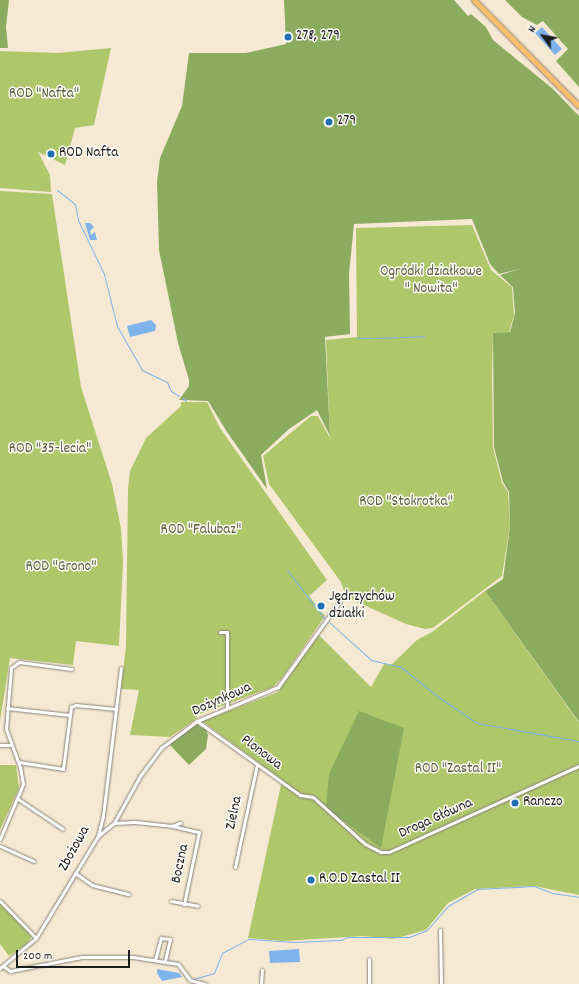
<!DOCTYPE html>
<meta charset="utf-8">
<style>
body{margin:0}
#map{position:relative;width:579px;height:984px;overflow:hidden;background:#f6e9d3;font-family:Dekko,sans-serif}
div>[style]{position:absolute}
.green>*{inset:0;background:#afc76b}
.forest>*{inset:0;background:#8bac5f}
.water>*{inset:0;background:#7eb3ec}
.stream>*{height:1px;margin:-0.5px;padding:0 0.5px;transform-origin:0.5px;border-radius:0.5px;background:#7eb3ec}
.roads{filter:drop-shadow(0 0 1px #898278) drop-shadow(0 0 1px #898278)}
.minor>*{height:3px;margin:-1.5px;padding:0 1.5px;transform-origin:1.5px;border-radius:1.5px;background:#fff}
.primary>*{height:5px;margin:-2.5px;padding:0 2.5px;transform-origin:2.5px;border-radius:2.5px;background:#f9bf6d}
.dots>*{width:11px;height:11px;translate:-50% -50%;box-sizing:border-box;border:2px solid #fdfcf7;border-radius:50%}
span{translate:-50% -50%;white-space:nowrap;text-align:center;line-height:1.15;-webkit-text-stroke:3px #fdfcf7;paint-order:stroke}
.poi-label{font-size:15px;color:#1c1c1c}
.left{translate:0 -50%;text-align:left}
.park-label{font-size:15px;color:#57603c}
.street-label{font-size:15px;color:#1c1c1c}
.north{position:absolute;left:523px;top:16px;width:40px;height:40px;-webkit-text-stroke:3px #fdfcf7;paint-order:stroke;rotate:302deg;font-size:11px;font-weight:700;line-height:16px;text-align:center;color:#1c1c1c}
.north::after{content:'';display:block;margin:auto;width:14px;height:18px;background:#1c1c1c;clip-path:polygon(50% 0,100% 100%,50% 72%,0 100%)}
.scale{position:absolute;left:16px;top:950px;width:114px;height:18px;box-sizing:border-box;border:2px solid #1c1c1c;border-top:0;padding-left:5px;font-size:12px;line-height:14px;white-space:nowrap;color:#1c1c1c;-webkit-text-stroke:3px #fdfcf7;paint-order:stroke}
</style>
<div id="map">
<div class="green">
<i style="clip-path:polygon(111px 48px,94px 125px,75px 128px,65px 165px,38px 152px,50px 175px,51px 192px,0 188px,0 51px,58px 53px)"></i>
<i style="clip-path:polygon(0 191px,52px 194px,81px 387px,112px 484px,121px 528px,123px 562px,119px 646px,76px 641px,73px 665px,10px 658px,0 721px)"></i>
<i style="clip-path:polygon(472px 225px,491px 270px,512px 287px,514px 315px,509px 332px,493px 333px,492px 377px,493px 447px,502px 483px,508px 492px,510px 525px,502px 576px,433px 628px,425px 629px,406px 624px,346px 597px,341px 582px,269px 484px,263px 456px,311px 416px,318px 416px,330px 438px,326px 340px,357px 337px,356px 228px)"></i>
<i style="clip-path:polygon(181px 402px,207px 402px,220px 428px,327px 580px,309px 596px,325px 616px,282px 678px,273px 687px,197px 715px,196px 719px,170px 737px,130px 735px,139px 690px,121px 689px,126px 646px,128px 488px,130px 471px,146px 438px,181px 406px)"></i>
<i style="clip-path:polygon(485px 591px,579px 723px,579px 895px,534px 886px,475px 889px,448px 903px,426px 930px,393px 939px,363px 936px,283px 941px,248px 938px,282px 780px,202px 721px,278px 692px,318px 634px,371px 687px,384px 664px,391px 665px,417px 640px,432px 632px)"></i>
<i style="clip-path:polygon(0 765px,16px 765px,19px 788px,0 830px)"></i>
<i style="clip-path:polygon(0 903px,32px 936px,27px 944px,9px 956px,0 944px)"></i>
</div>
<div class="forest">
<i style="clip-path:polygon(0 0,9px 0,6px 27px,8px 48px,0 48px)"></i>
<i style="clip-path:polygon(284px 0,454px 0,468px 16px,471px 14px,486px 27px,493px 40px,553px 89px,579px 116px,579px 722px,485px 591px,503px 579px,510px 526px,509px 492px,503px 482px,494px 447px,493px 333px,510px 332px,515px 313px,513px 287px,500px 275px,523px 268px,499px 274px,490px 264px,472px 219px,354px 224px,349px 274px,350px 334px,325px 337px,330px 436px,317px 410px,289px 429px,261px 455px,267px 489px,227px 432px,208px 401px,179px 400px,189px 386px,189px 380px,178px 343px,159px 250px,157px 182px,160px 158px,182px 106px,189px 53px,246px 53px,286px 44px)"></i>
<i style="clip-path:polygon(505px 0,579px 0,579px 87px,556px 61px,568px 49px,543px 21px,537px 25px,522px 17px)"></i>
<i style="clip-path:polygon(359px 711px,404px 728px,381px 848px,326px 808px,329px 774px)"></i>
<i style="clip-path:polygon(196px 724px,206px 730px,208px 735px,206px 749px,189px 765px,169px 744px)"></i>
</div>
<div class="water">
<i style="clip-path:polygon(542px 27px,562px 49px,555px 55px,535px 33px)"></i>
<i style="clip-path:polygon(85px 223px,90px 223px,94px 227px,90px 231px,91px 235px,95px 232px,97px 240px,90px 240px)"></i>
<i style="clip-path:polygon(151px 320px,156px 325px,155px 331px,130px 337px,127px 326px)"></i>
<i style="clip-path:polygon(299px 949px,300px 962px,270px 963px,269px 951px)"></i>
<i style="clip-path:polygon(157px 969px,179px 973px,182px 977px,162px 981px,157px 973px)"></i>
</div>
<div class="stream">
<i style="left:57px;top:190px;width:23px;rotate:38deg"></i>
<i style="left:75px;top:204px;width:16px;rotate:79deg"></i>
<i style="left:78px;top:220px;width:60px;rotate:64.3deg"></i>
<i style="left:104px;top:274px;width:54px;rotate:76deg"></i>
<i style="left:117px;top:326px;width:51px;rotate:60.4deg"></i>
<i style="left:142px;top:370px;width:28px;rotate:26deg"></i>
<i style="left:167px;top:382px;width:10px;rotate:66deg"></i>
<i style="left:171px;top:391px;width:9px;rotate:32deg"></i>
<i style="left:400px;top:337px;width:24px;rotate:-2deg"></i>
<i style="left:357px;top:338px;width:16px"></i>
<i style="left:375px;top:338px;width:23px;rotate:-2deg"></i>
<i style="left:182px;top:398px;width:5px;rotate:37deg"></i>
<i style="left:287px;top:570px;width:61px;rotate:52.4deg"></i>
<i style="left:329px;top:622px;width:57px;rotate:42.1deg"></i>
<i style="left:371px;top:660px;width:31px;rotate:13deg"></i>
<i style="left:401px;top:667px;width:46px;rotate:38.9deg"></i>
<i style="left:437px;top:696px;width:48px;rotate:34deg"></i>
<i style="left:477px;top:723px;width:104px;rotate:10deg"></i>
<i style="left:193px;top:979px;width:22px;rotate:-16deg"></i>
<i style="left:214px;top:973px;width:22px;rotate:-68deg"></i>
<i style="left:222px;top:953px;width:30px;rotate:-28deg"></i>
<i style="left:248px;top:939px;width:46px;rotate:3.7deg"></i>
<i style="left:294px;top:942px;width:46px;rotate:-2.5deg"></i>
<i style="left:340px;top:940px;width:9px;rotate:-21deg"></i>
<i style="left:348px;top:937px;width:61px"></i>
<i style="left:409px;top:937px;width:19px;rotate:-21deg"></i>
<i style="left:427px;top:930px;width:32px;rotate:-49deg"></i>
<i style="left:448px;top:906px;width:34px;rotate:-30deg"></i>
<i style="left:477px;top:889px;width:57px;rotate:-3deg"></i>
<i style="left:534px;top:886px;width:19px;rotate:21deg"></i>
<i style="left:552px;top:893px;width:27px;rotate:8deg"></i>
</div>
<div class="roads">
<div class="minor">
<i style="left:220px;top:632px;width:7px"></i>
<i style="left:227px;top:632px;width:76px;rotate:90deg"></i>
<i style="left:7px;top:708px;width:63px;rotate:6.3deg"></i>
<i style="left:197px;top:721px;width:127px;rotate:35.7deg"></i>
<i style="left:300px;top:795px;width:13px;rotate:9deg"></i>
<i style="left:313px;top:797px;width:70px;rotate:42.1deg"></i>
<i style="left:365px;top:844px;width:18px;rotate:27deg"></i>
<i style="left:381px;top:852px;width:8px"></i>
<i style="left:389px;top:852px;width:209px;rotate:-24.4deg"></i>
<i style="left:0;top:745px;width:11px"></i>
<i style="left:19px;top:762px;width:45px;rotate:9deg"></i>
<i style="left:63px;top:769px;width:63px;rotate:-82.6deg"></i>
<i style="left:71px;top:707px;width:5px;rotate:-22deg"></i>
<i style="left:76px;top:705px;width:40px;rotate:5.7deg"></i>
<i style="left:18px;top:799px;width:54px;rotate:33.7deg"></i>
<i style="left:114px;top:823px;width:21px;rotate:-3deg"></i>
<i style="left:135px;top:822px;width:37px;rotate:6deg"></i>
<i style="left:172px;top:826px;width:9px;rotate:-21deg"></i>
<i style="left:172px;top:826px;width:28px;rotate:13deg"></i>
<i style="left:199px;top:832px;width:74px;rotate:101.8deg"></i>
<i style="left:98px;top:836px;width:21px;rotate:-39deg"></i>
<i style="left:114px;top:823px;width:54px;rotate:-61deg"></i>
<i style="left:140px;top:776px;width:35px;rotate:-53deg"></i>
<i style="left:161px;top:748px;width:45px;rotate:-36.9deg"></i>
<i style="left:197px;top:721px;width:88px;rotate:-22.8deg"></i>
<i style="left:278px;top:687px;width:106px;rotate:-54.2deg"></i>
<i style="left:0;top:839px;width:60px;rotate:-67.3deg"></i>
<i style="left:23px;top:784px;width:17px;rotate:-100deg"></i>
<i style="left:20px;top:767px;width:40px;rotate:-110.2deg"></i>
<i style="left:6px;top:729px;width:61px;rotate:-85.3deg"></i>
<i style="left:11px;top:668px;width:10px;rotate:-37deg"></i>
<i style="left:19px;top:662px;width:53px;rotate:7.5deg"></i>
<i style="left:0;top:846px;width:37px;rotate:24deg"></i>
<i style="left:235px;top:867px;width:105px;rotate:-77.9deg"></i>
<i style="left:75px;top:873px;width:21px;rotate:35deg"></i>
<i style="left:92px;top:885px;width:38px;rotate:14deg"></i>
<i style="left:0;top:901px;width:52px;rotate:45.8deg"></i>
<i style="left:171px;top:901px;width:27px;rotate:10deg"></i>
<i style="left:440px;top:930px;width:54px;rotate:88.9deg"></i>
<i style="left:155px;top:960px;width:23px;rotate:-75deg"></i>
<i style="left:161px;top:938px;width:9px;rotate:6deg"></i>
<i style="left:170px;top:939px;width:23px;rotate:103deg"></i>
<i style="left:3px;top:966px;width:9px;rotate:36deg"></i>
<i style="left:10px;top:971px;width:73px;rotate:-11deg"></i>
<i style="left:82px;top:957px;width:51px"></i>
<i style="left:133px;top:957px;width:46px;rotate:8.8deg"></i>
<i style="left:178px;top:964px;width:20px;rotate:53deg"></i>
<i style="left:190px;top:980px;width:16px;rotate:15deg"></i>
<i style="left:0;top:968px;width:47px;rotate:-39.8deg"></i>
<i style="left:36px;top:938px;width:119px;rotate:-58.7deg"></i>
<i style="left:98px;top:836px;width:21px;rotate:-76deg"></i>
<i style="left:103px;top:816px;width:149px;rotate:-83.1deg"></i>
<i style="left:261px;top:984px;width:14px;rotate:-86deg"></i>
<i style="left:369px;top:984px;width:25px;rotate:-90deg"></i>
</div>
<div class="primary">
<i style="left:474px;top:0;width:149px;rotate:45.3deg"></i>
</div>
</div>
<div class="dots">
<i style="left:288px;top:37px;background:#1f6fb2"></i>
<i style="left:329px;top:122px;background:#1f6fb2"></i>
<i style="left:51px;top:154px;background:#1f6fb2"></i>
<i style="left:321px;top:606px;background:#1f6fb2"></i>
<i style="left:515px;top:803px;background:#1f6fb2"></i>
<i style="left:311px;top:880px;background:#1f6fb2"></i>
</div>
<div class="poi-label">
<span class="left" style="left:296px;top:37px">278, 279</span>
<span class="left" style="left:337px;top:122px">279</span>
<span class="left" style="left:59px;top:154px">ROD Nafta</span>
<span class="left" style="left:329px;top:606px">Jędrzychów<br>działki</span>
<span class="left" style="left:523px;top:803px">Ranczo</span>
<span class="left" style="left:319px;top:880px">R.O.D Zastal II</span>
</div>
<div class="park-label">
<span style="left:44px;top:95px">ROD "Nafta"</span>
<span style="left:431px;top:281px">Ogródki działkowe<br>" Nowita"</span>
<span style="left:50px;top:450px">ROD "35-lecia"</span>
<span style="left:406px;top:503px">ROD "Stokrotka"</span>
<span style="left:201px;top:531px">ROD "Falubaz"</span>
<span style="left:61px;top:568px">ROD "Grono"</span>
<span style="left:458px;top:770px">ROD "Zastal II"</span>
</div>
<div class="street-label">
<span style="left:222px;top:700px;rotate:-24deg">Dożynkowa</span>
<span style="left:261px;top:753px;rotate:37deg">Plonowa</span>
<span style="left:235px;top:813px;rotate:-78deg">Zielna</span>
<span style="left:436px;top:819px;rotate:-24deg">Droga Główna</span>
<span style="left:75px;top:849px;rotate:-61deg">Zbożowa</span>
<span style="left:181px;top:864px;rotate:-78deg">Boczna</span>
</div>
<div class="north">N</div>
<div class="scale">200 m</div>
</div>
